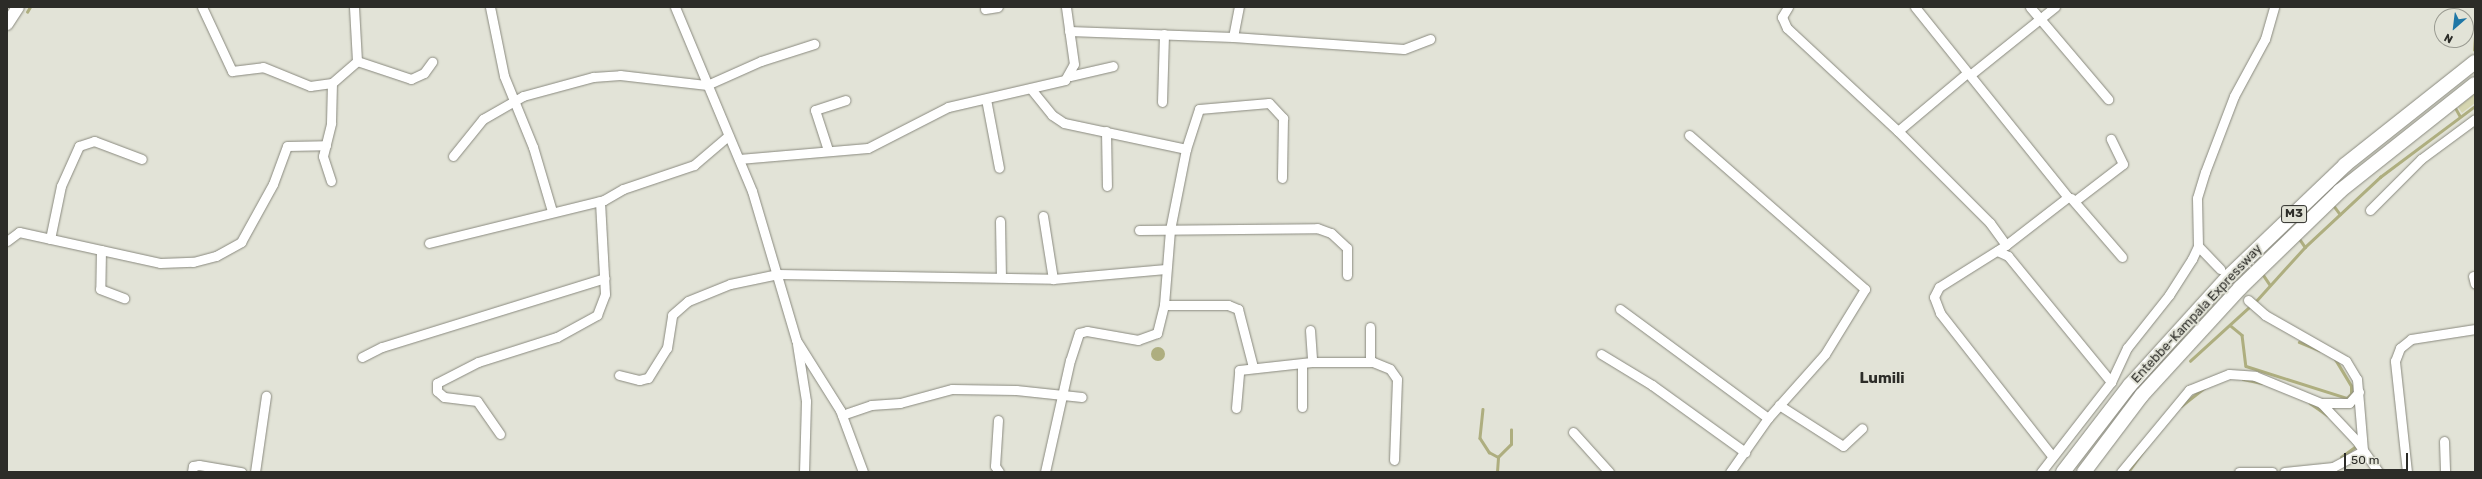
<!DOCTYPE html>
<style>
body{margin:0}
#map{position:relative;width:2482px;height:479px;overflow:hidden;background:#e2e3d7;font-family:Rubik,sans-serif}
div>[style]{position:absolute}
.green>*{inset:0;background:#d6d6b1}
.water>*{inset:0;background:#aeae7f}
.round{border-radius:50%}
.stream>*{height:2.5px;margin:-1.25px;padding:0 1.25px;transform-origin:1.25px;border-radius:1.25px;background:#aeae7f}
.roads{filter:drop-shadow(0 0 1px #89897e) drop-shadow(0 0 1px #89897e)}
.minor>*{height:9px;margin:-4.5px;padding:0 4.5px;transform-origin:4.5px;border-radius:4.5px;background:#fff}
.major>*{height:12px;margin:-6px;padding:0 6px;transform-origin:6px;border-radius:6px;background:#fff}
.highway>*{height:14px;margin:-7px;padding:0 7px;transform-origin:7px;border-radius:7px;background:#fff}
span{translate:-50% -50%;white-space:nowrap;text-align:center;line-height:1.15;-webkit-text-stroke:4px #e2e3d7;paint-order:stroke}
.shield-label span{padding:1px 3px;background:#e2e3d7;border:1px solid;border-radius:3px;-webkit-text-stroke-width:0}
.shield-label{font-size:12px;color:#2c2c28;font-weight:700}
.street-label{font-size:13px;color:#2c2c28}
.quarter-label{font-size:15px;color:#2c2c28;font-weight:700}
.frame{position:absolute;inset:0;border:8px solid #2c2c28;pointer-events:none}
.north{position:absolute;left:2434px;top:8px;width:40px;height:40px;box-sizing:border-box;background:#e2e3d7;border:1px solid #999a91;border-radius:50%;rotate:208deg;font-size:11px;font-weight:700;line-height:16px;text-align:center;color:#2c2c28}
.north::after{content:'';display:block;margin:auto;width:14px;height:18px;background:#1f77a6;clip-path:polygon(50% 0,100% 100%,50% 72%,0 100%)}
.scale{position:absolute;left:2344px;top:453px;width:64px;height:18px;box-sizing:border-box;border:2px solid #2c2c28;border-top:0;padding-left:5px;font-size:12px;line-height:14px;white-space:nowrap;color:#2c2c28;-webkit-text-stroke:3px #e2e3d7;paint-order:stroke}
</style>
<div id="map">
<div class="green">
<i style="clip-path:polygon(2475px 94px,2475px 103px,2462px 113px,2458px 107px)"></i>
</div>
<div class="water">
<i class="round" style="left:1151px;top:347px;width:14px;height:14px"></i>
</div>
<div class="stream">
<i style="left:27px;top:12px;width:6px;rotate:-59deg"></i>
<i style="left:2474px;top:50px;width:15px;rotate:-86deg"></i>
<i style="left:2455px;top:107px;width:10px;rotate:61deg"></i>
<i style="left:2334px;top:206px;width:10px;rotate:53deg"></i>
<i style="left:2299px;top:238px;width:11px;rotate:56deg"></i>
<i style="left:2262px;top:273px;width:14px;rotate:56deg"></i>
<i style="left:2256px;top:301px;width:73px;rotate:-47.8deg"></i>
<i style="left:2305px;top:247px;width:103px;rotate:-43deg"></i>
<i style="left:2380px;top:177px;width:119px;rotate:-36.8deg"></i>
<i style="left:2231px;top:326px;width:14px;rotate:39deg"></i>
<i style="left:2242px;top:335px;width:31px;rotate:83deg"></i>
<i style="left:2246px;top:366px;width:106px;rotate:17.6deg"></i>
<i style="left:2347px;top:398px;width:6px;rotate:-45deg"></i>
<i style="left:2351px;top:394px;width:8px;rotate:-90deg"></i>
<i style="left:2351px;top:386px;width:31px;rotate:-121deg"></i>
<i style="left:2299px;top:342px;width:22px;rotate:22deg"></i>
<i style="left:2190px;top:361px;width:79px;rotate:-42.4deg"></i>
<i style="left:2243px;top:379px;width:19px;rotate:12deg"></i>
<i style="left:2310px;top:403px;width:21px;rotate:35deg"></i>
<i style="left:2181px;top:406px;width:29px;rotate:-38deg"></i>
<i style="left:1483px;top:409px;width:29px;rotate:96deg"></i>
<i style="left:1480px;top:438px;width:17px;rotate:57deg"></i>
<i style="left:1489px;top:452px;width:10px;rotate:29deg"></i>
<i style="left:2341px;top:457px;width:19px;rotate:-36deg"></i>
<i style="left:1497px;top:472px;width:15px;rotate:-86deg"></i>
<i style="left:1498px;top:457px;width:18px;rotate:-45deg"></i>
<i style="left:1511px;top:444px;width:14px;rotate:-90deg"></i>
<i style="left:2128px;top:472px;width:43px;rotate:-54.5deg"></i>
</div>
<div class="roads">
<div class="minor">
<i style="left:202px;top:7px;width:71px;rotate:64.9deg"></i>
<i style="left:232px;top:71px;width:31px;rotate:-7deg"></i>
<i style="left:263px;top:67px;width:51px;rotate:22deg"></i>
<i style="left:310px;top:86px;width:22px;rotate:-8deg"></i>
<i style="left:490px;top:7px;width:70px;rotate:78.5deg"></i>
<i style="left:504px;top:76px;width:77px;rotate:67.8deg"></i>
<i style="left:533px;top:147px;width:67px;rotate:73.5deg"></i>
<i style="left:675px;top:7px;width:199px;rotate:67.3deg"></i>
<i style="left:752px;top:191px;width:155px;rotate:73.5deg"></i>
<i style="left:796px;top:340px;width:83px;rotate:57.8deg"></i>
<i style="left:840px;top:410px;width:66px;rotate:69.6deg"></i>
<i style="left:1788px;top:7px;width:12px;rotate:121deg"></i>
<i style="left:1782px;top:17px;width:12px;rotate:66deg"></i>
<i style="left:1787px;top:28px;width:151px;rotate:42.9deg"></i>
<i style="left:1898px;top:131px;width:130px;rotate:45deg"></i>
<i style="left:1990px;top:223px;width:27px;rotate:54deg"></i>
<i style="left:1915px;top:7px;width:244px;rotate:51.2deg"></i>
<i style="left:2068px;top:197px;width:78px;rotate:142.3deg"></i>
<i style="left:2006px;top:245px;width:79px;rotate:147.9deg"></i>
<i style="left:1939px;top:287px;width:11px;rotate:117deg"></i>
<i style="left:1934px;top:297px;width:17px;rotate:69deg"></i>
<i style="left:1940px;top:313px;width:182px;rotate:51.9deg"></i>
<i style="left:2030px;top:7px;width:121px;rotate:49.7deg"></i>
<i style="left:985px;top:9px;width:13px;rotate:-9deg"></i>
<i style="left:1069px;top:31px;width:164px;rotate:2.1deg"></i>
<i style="left:1233px;top:37px;width:31px;rotate:-79deg"></i>
<i style="left:1233px;top:37px;width:171px;rotate:4deg"></i>
<i style="left:1404px;top:49px;width:28px;rotate:-21deg"></i>
<i style="left:357px;top:61px;width:57px;rotate:18.4deg"></i>
<i style="left:411px;top:79px;width:14px;rotate:-25deg"></i>
<i style="left:424px;top:73px;width:14px;rotate:-54deg"></i>
<i style="left:1970px;top:75px;width:109px;rotate:-38.7deg"></i>
<i style="left:1070px;top:76px;width:44px;rotate:-13.1deg"></i>
<i style="left:1031px;top:89px;width:33px;rotate:51deg"></i>
<i style="left:1052px;top:115px;width:14px;rotate:34deg"></i>
<i style="left:1064px;top:123px;width:125px;rotate:12deg"></i>
<i style="left:1186px;top:149px;width:83px;rotate:101.2deg"></i>
<i style="left:1170px;top:230px;width:75px;rotate:94.6deg"></i>
<i style="left:1164px;top:305px;width:29px;rotate:104deg"></i>
<i style="left:1157px;top:333px;width:20px;rotate:160deg"></i>
<i style="left:1138px;top:340px;width:52px;rotate:-170deg"></i>
<i style="left:1087px;top:331px;width:8px;rotate:166deg"></i>
<i style="left:1079px;top:333px;width:28px;rotate:108deg"></i>
<i style="left:1070px;top:360px;width:115px;rotate:102.6deg"></i>
<i style="left:986px;top:99px;width:70px;rotate:79.3deg"></i>
<i style="left:1162px;top:102px;width:68px;rotate:-88.3deg"></i>
<i style="left:1106px;top:131px;width:55px;rotate:89deg"></i>
<i style="left:1898px;top:131px;width:90px;rotate:-40deg"></i>
<i style="left:1689px;top:135px;width:234px;rotate:41.2deg"></i>
<i style="left:1865px;top:289px;width:76px;rotate:121.6deg"></i>
<i style="left:1825px;top:354px;width:86px;rotate:131.7deg"></i>
<i style="left:1768px;top:418px;width:66px;rotate:125.1deg"></i>
<i style="left:1186px;top:149px;width:42px;rotate:-72deg"></i>
<i style="left:1199px;top:109px;width:70px;rotate:-4.9deg"></i>
<i style="left:1269px;top:103px;width:21px;rotate:47deg"></i>
<i style="left:1283px;top:118px;width:60px;rotate:91deg"></i>
<i style="left:828px;top:150px;width:42px;rotate:-108deg"></i>
<i style="left:815px;top:110px;width:32px;rotate:-18deg"></i>
<i style="left:453px;top:156px;width:48px;rotate:-51deg"></i>
<i style="left:483px;top:119px;width:46px;rotate:-29.9deg"></i>
<i style="left:523px;top:96px;width:73px;rotate:-15.2deg"></i>
<i style="left:593px;top:77px;width:27px;rotate:-4deg"></i>
<i style="left:620px;top:75px;width:88px;rotate:6.6deg"></i>
<i style="left:707px;top:85px;width:59px;rotate:-24deg"></i>
<i style="left:761px;top:61px;width:56px;rotate:-17.8deg"></i>
<i style="left:739px;top:159px;width:129px;rotate:-4.9deg"></i>
<i style="left:868px;top:148px;width:90px;rotate:-27.1deg"></i>
<i style="left:948px;top:107px;width:120px;rotate:-13deg"></i>
<i style="left:1065px;top:80px;width:18px;rotate:-61deg"></i>
<i style="left:1074px;top:64px;width:58px;rotate:-98deg"></i>
<i style="left:331px;top:181px;width:26px;rotate:-108deg"></i>
<i style="left:323px;top:156px;width:34px;rotate:-76deg"></i>
<i style="left:331px;top:123px;width:40px;rotate:-88.6deg"></i>
<i style="left:332px;top:83px;width:33px;rotate:-41deg"></i>
<i style="left:357px;top:61px;width:54px;rotate:-93.2deg"></i>
<i style="left:2071px;top:198px;width:78px;rotate:49.2deg"></i>
<i style="left:2076px;top:200px;width:59px;rotate:-37.5deg"></i>
<i style="left:2123px;top:164px;width:28px;rotate:-116deg"></i>
<i style="left:2370px;top:210px;width:72px;rotate:-45deg"></i>
<i style="left:2421px;top:159px;width:67px;rotate:-36.5deg"></i>
<i style="left:1043px;top:216px;width:64px;rotate:81deg"></i>
<i style="left:1000px;top:221px;width:55px;rotate:89deg"></i>
<i style="left:1139px;top:230px;width:178px;rotate:-0.6deg"></i>
<i style="left:1317px;top:228px;width:15px;rotate:20deg"></i>
<i style="left:1331px;top:233px;width:22px;rotate:43deg"></i>
<i style="left:1347px;top:248px;width:27px;rotate:90deg"></i>
<i style="left:50px;top:239px;width:54px;rotate:-78.3deg"></i>
<i style="left:61px;top:186px;width:44px;rotate:-65.8deg"></i>
<i style="left:79px;top:146px;width:16px;rotate:-18deg"></i>
<i style="left:94px;top:141px;width:51px;rotate:20.6deg"></i>
<i style="left:7px;top:241px;width:15px;rotate:-37deg"></i>
<i style="left:19px;top:232px;width:144px;rotate:12.4deg"></i>
<i style="left:160px;top:263px;width:33px;rotate:-2deg"></i>
<i style="left:193px;top:262px;width:24px;rotate:-15deg"></i>
<i style="left:216px;top:256px;width:29px;rotate:-29deg"></i>
<i style="left:241px;top:242px;width:66px;rotate:-61.1deg"></i>
<i style="left:273px;top:184px;width:40px;rotate:-69.8deg"></i>
<i style="left:287px;top:146px;width:39px;rotate:-1deg"></i>
<i style="left:429px;top:243px;width:180px;rotate:-13.8deg"></i>
<i style="left:604px;top:200px;width:22px;rotate:-30deg"></i>
<i style="left:623px;top:189px;width:75px;rotate:-18.7deg"></i>
<i style="left:694px;top:165px;width:45px;rotate:-40.5deg"></i>
<i style="left:2198px;top:246px;width:32px;rotate:46deg"></i>
<i style="left:101px;top:250px;width:39px;rotate:91deg"></i>
<i style="left:100px;top:289px;width:26px;rotate:21deg"></i>
<i style="left:1997px;top:251px;width:12px;rotate:24deg"></i>
<i style="left:2008px;top:256px;width:163px;rotate:50.7deg"></i>
<i style="left:2473px;top:276px;width:8px;rotate:76deg"></i>
<i style="left:2248px;top:300px;width:23px;rotate:41deg"></i>
<i style="left:2265px;top:315px;width:93px;rotate:29.6deg"></i>
<i style="left:2346px;top:361px;width:21px;rotate:59deg"></i>
<i style="left:2357px;top:379px;width:72px;rotate:85.2deg"></i>
<i style="left:2363px;top:451px;width:34px;rotate:152deg"></i>
<i style="left:2333px;top:467px;width:49px;rotate:174.2deg"></i>
<i style="left:1164px;top:305px;width:64px"></i>
<i style="left:1228px;top:305px;width:11px;rotate:22deg"></i>
<i style="left:1238px;top:309px;width:60px;rotate:75.5deg"></i>
<i style="left:1620px;top:309px;width:184px;rotate:36.4deg"></i>
<i style="left:1310px;top:330px;width:32px;rotate:86deg"></i>
<i style="left:797px;top:344px;width:58px;rotate:81deg"></i>
<i style="left:806px;top:401px;width:71px;rotate:91.6deg"></i>
<i style="left:1601px;top:354px;width:60px;rotate:31.3deg"></i>
<i style="left:1652px;top:385px;width:115px;rotate:35.8deg"></i>
<i style="left:362px;top:357px;width:22px;rotate:-27deg"></i>
<i style="left:382px;top:347px;width:233px;rotate:-17.2deg"></i>
<i style="left:1370px;top:361px;width:34px;rotate:-90deg"></i>
<i style="left:619px;top:375px;width:21px;rotate:14deg"></i>
<i style="left:639px;top:380px;width:9px;rotate:-13deg"></i>
<i style="left:648px;top:378px;width:36px;rotate:-58deg"></i>
<i style="left:667px;top:348px;width:33px;rotate:-81deg"></i>
<i style="left:672px;top:315px;width:21px;rotate:-41deg"></i>
<i style="left:688px;top:301px;width:45px;rotate:-22deg"></i>
<i style="left:730px;top:284px;width:49px;rotate:-11.8deg"></i>
<i style="left:778px;top:274px;width:275px;rotate:1deg"></i>
<i style="left:1053px;top:279px;width:113px;rotate:-5.1deg"></i>
<i style="left:2321px;top:403px;width:28px"></i>
<i style="left:2349px;top:403px;width:15px;rotate:-48deg"></i>
<i style="left:1779px;top:405px;width:76px;rotate:32.6deg"></i>
<i style="left:1843px;top:446px;width:26px;rotate:-43deg"></i>
<i style="left:1302px;top:407px;width:43px;rotate:-90deg"></i>
<i style="left:1236px;top:408px;width:38px;rotate:-85deg"></i>
<i style="left:1239px;top:370px;width:73px;rotate:-6.3deg"></i>
<i style="left:1312px;top:362px;width:61px"></i>
<i style="left:1373px;top:362px;width:18px;rotate:22deg"></i>
<i style="left:1390px;top:369px;width:12px;rotate:55deg"></i>
<i style="left:1397px;top:379px;width:81px;rotate:92.1deg"></i>
<i style="left:842px;top:415px;width:31px;rotate:-19deg"></i>
<i style="left:871px;top:405px;width:29px;rotate:-4deg"></i>
<i style="left:900px;top:403px;width:54px;rotate:-15.1deg"></i>
<i style="left:952px;top:389px;width:64px;rotate:0.9deg"></i>
<i style="left:1016px;top:390px;width:66px;rotate:6.1deg"></i>
<i style="left:998px;top:420px;width:46px;rotate:93.7deg"></i>
<i style="left:995px;top:466px;width:7px;rotate:56deg"></i>
<i style="left:1573px;top:432px;width:54px;rotate:48deg"></i>
<i style="left:500px;top:434px;width:40px;rotate:-124.9deg"></i>
<i style="left:477px;top:401px;width:33px;rotate:-173deg"></i>
<i style="left:444px;top:397px;width:9px;rotate:-139deg"></i>
<i style="left:437px;top:391px;width:8px;rotate:-90deg"></i>
<i style="left:437px;top:383px;width:46px;rotate:-27.1deg"></i>
<i style="left:478px;top:362px;width:83px;rotate:-17.6deg"></i>
<i style="left:557px;top:337px;width:46px;rotate:-28.8deg"></i>
<i style="left:597px;top:315px;width:22px;rotate:-69deg"></i>
<i style="left:605px;top:294px;width:93px;rotate:-93.1deg"></i>
<i style="left:2444px;top:441px;width:31px;rotate:88deg"></i>
<i style="left:192px;top:472px;width:6px;rotate:-81deg"></i>
<i style="left:193px;top:466px;width:6px;rotate:-9deg"></i>
<i style="left:199px;top:465px;width:43px;rotate:9.5deg"></i>
<i style="left:255px;top:472px;width:77px;rotate:-81.8deg"></i>
<i style="left:2041px;top:472px;width:114px;rotate:-52.1deg"></i>
<i style="left:2111px;top:382px;width:38px;rotate:-65deg"></i>
<i style="left:2127px;top:348px;width:68px;rotate:-51.6deg"></i>
<i style="left:2169px;top:295px;width:43px;rotate:-57.4deg"></i>
<i style="left:2192px;top:259px;width:14px;rotate:-65deg"></i>
<i style="left:2198px;top:246px;width:48px;rotate:-91.2deg"></i>
<i style="left:2197px;top:198px;width:27px;rotate:-73deg"></i>
<i style="left:2205px;top:172px;width:81px;rotate:-69.1deg"></i>
<i style="left:2234px;top:96px;width:65px;rotate:-61.5deg"></i>
<i style="left:2265px;top:39px;width:33px;rotate:-74deg"></i>
<i style="left:2121px;top:472px;width:107px;rotate:-50.3deg"></i>
<i style="left:2189px;top:390px;width:43px;rotate:-21.8deg"></i>
<i style="left:2229px;top:374px;width:26px;rotate:4deg"></i>
<i style="left:2255px;top:376px;width:71px;rotate:22.2deg"></i>
<i style="left:2321px;top:403px;width:51px;rotate:46.6deg"></i>
<i style="left:2356px;top:440px;width:39px;rotate:55deg"></i>
<i style="left:2239px;top:472px;width:33px"></i>
<i style="left:2407px;top:472px;width:112px;rotate:-96.2deg"></i>
<i style="left:2395px;top:361px;width:14px;rotate:-69deg"></i>
<i style="left:2400px;top:348px;width:14px;rotate:-39deg"></i>
<i style="left:2411px;top:339px;width:65px;rotate:-8.9deg"></i>
</div>
<div class="major">
<i style="left:7px;top:24px;width:20px;rotate:-57deg"></i>
</div>
<div class="highway">
<i style="left:2063px;top:472px;width:110px;rotate:-52.4deg"></i>
<i style="left:2130px;top:385px;width:146px;rotate:-47.8deg"></i>
<i style="left:2228px;top:277px;width:162px;rotate:-43.7deg"></i>
<i style="left:2345px;top:165px;width:166px;rotate:-38.4deg"></i>
<i style="left:2084px;top:472px;width:96px;rotate:-53deg"></i>
<i style="left:2142px;top:395px;width:145px;rotate:-47.5deg"></i>
<i style="left:2240px;top:288px;width:139px;rotate:-44.1deg"></i>
<i style="left:2340px;top:191px;width:172px;rotate:-38.4deg"></i>
</div>
</div>
<div class="shield-label">
<span style="left:2294px;top:214px">M3</span>
</div>
<div class="street-label">
<span style="left:2197px;top:314px;rotate:-47deg">Entebbe-Kampala Expressway</span>
</div>
<div class="quarter-label">
<span style="left:1882px;top:379px">Lumili</span>
</div>
<div class="frame"></div>
<div class="north">N</div>
<div class="scale">50 m</div>
</div>
